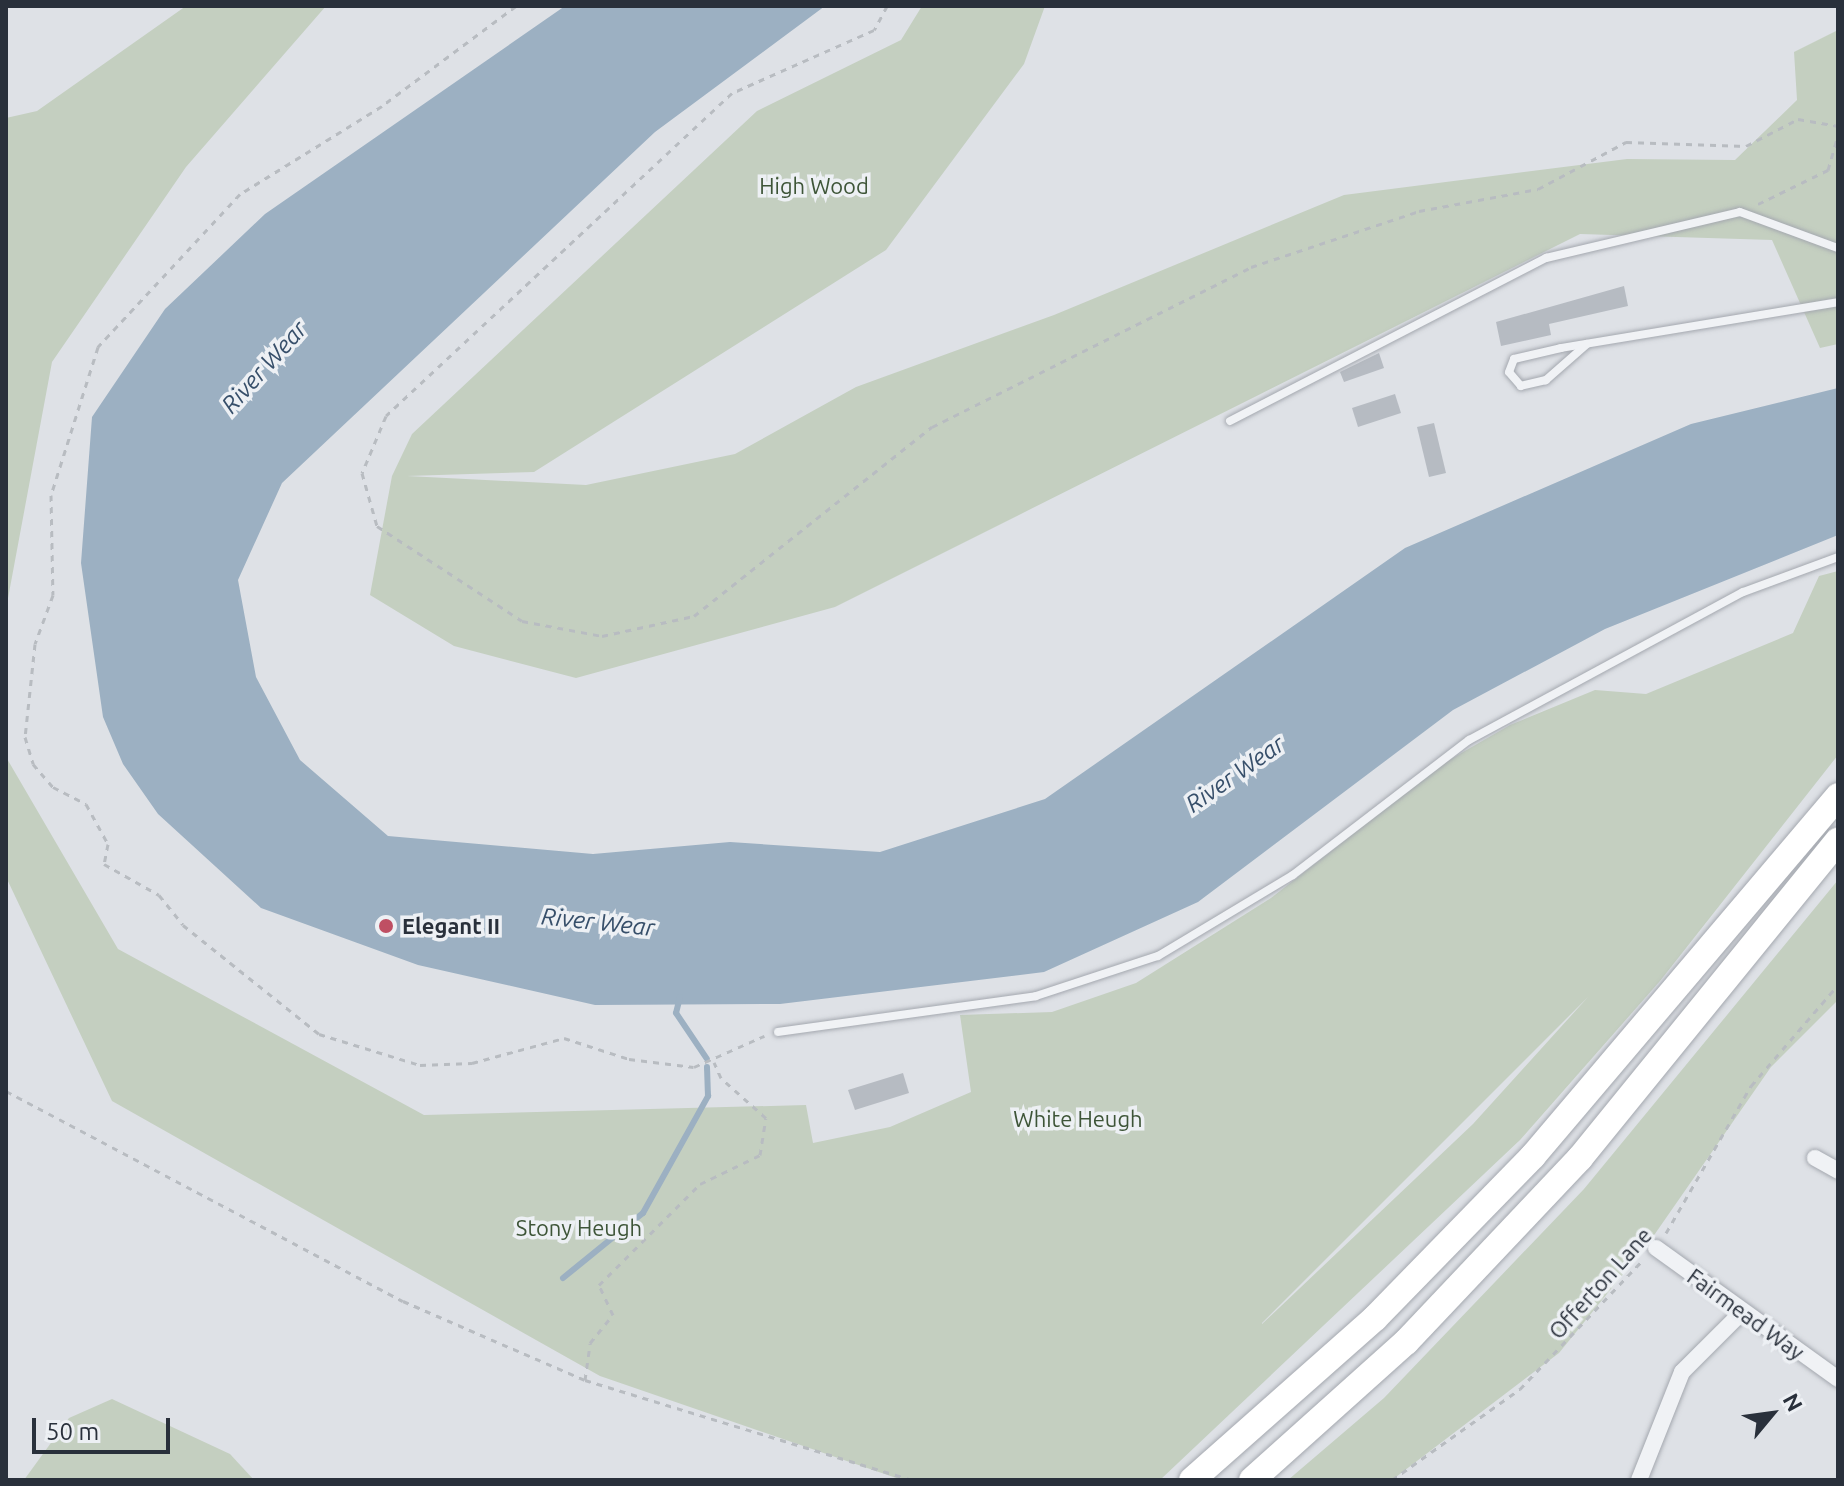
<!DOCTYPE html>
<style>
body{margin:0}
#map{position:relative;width:1844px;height:1486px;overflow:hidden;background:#dee1e6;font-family:Ubuntu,sans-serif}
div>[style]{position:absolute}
.green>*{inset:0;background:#c4cfc0}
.water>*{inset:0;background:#9cb0c2}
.stream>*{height:6px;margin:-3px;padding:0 3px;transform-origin:3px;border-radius:3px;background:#9cb0c2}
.building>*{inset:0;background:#b6bbc2}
.path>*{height:3px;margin-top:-1.5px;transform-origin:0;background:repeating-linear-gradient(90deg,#b8bcc1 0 6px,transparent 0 12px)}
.roads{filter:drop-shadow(0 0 2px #a4a8af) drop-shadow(0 0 2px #a4a8af)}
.service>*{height:8px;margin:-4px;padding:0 4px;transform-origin:4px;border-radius:4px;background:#f0f2f5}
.minor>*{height:16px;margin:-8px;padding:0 8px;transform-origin:8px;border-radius:8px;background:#f0f2f5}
.trunk>*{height:26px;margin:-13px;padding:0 13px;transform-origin:13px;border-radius:13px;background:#fff}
.dots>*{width:22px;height:22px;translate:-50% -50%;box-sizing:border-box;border:4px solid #edf0f4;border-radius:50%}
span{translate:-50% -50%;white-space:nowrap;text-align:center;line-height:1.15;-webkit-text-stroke:7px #edf0f4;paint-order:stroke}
.park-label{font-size:22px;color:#3e5538}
.poi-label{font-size:22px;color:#29303b;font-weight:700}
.left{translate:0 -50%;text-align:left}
.street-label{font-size:22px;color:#29303b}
.water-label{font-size:24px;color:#374f6a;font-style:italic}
.frame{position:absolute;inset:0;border:8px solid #29303b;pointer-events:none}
.north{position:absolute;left:1732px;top:1374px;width:80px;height:80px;-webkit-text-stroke:6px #edf0f4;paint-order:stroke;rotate:61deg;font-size:22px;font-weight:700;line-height:32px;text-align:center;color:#29303b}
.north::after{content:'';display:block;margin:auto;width:28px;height:36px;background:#29303b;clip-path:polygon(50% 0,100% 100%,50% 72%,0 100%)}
.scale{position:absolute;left:32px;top:1418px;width:138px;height:36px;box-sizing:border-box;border:4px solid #29303b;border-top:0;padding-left:10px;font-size:24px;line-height:28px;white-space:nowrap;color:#29303b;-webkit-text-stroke:6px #edf0f4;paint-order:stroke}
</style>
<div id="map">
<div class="green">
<i style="clip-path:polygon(186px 6px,326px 6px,186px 167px,52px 362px,6px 609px,6px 118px,37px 111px)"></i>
<i style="clip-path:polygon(922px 6px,1045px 6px,1024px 64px,886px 250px,534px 472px,407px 476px,586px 485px,735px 454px,856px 387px,1054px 315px,1344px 195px,1627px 159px,1735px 160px,1797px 100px,1794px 52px,1838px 30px,1838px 344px,1820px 348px,1772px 240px,1580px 234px,835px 607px,576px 678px,454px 646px,370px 595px,392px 476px,412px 434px,757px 111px,901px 40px)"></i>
<i style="clip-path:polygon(evenodd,1838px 571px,1838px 755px,1660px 981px,1520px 1140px,1160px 1480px,902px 1480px,600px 1376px,112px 1101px,6px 877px,6px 757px,118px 949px,424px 1115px,806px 1105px,813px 1143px,890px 1127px,971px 1092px,960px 1015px,1052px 1012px,1136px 983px,1271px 898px,1444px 763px,1510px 725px,1595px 690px,1646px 694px,1793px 633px,1819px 576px,1838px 571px,1588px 997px,1473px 1124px,1262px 1324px,1262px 1323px,1588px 997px)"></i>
<i style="clip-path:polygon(1838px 880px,1838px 1000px,1771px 1067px,1650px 1241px,1559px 1353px,1392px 1480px,1288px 1480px,1384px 1398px,1584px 1189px)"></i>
<i style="clip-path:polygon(112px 1399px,230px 1454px,254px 1480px,24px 1480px,69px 1418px)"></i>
</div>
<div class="water">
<i style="clip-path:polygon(565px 6px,825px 6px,655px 132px,282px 483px,238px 580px,256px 677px,300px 760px,388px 836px,593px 854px,730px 842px,880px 852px,1045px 799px,1405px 548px,1691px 424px,1838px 388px,1838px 535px,1605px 629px,1453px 710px,1198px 902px,1044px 972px,780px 1004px,595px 1005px,418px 965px,261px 908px,158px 814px,123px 764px,103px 717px,81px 563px,92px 417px,165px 309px,265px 214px)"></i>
</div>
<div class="stream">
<i style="left:680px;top:997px;width:16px;rotate:104deg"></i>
<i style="left:676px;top:1013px;width:55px;rotate:56deg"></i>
<i style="left:563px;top:1278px;width:103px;rotate:-39.1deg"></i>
<i style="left:643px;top:1213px;width:134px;rotate:-60.9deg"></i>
<i style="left:708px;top:1096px;width:29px;rotate:-92deg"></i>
</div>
<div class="building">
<i style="clip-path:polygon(1624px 286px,1628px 306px,1549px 324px,1551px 335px,1501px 346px,1496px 322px)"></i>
<i style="clip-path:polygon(1379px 353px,1384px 368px,1344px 382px,1340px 372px)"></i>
<i style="clip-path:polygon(1395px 394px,1401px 413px,1358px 427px,1352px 408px)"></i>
<i style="clip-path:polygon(1434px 423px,1446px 473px,1429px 477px,1417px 427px)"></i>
<i style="clip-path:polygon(903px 1073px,909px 1093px,855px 1110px,848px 1090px)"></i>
</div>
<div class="path">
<i style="left:516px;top:6px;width:167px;rotate:143.3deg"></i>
<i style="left:382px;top:106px;width:167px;rotate:148.2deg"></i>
<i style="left:240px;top:194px;width:209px;rotate:132.9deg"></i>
<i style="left:98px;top:347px;width:155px;rotate:107.6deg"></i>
<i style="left:51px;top:495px;width:100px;rotate:88.9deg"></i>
<i style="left:53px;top:595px;width:52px;rotate:110.2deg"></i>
<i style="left:35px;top:644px;width:94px;rotate:96.1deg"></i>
<i style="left:25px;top:737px;width:28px;rotate:73deg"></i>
<i style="left:33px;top:764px;width:30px;rotate:49deg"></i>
<i style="left:53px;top:787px;width:37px;rotate:27deg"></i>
<i style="left:86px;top:804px;width:46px;rotate:61.2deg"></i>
<i style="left:108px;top:844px;width:20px;rotate:101deg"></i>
<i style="left:104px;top:864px;width:63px;rotate:29.4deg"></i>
<i style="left:159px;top:895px;width:38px;rotate:51deg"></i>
<i style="left:183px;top:925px;width:174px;rotate:38.7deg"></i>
<i style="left:319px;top:1034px;width:106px;rotate:17.1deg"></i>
<i style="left:420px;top:1065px;width:52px;rotate:-2.2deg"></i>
<i style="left:472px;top:1063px;width:95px;rotate:-15.2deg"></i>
<i style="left:564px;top:1038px;width:68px;rotate:17.9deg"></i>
<i style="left:629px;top:1059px;width:65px;rotate:7deg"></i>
<i style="left:694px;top:1067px;width:77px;rotate:-23.9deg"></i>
<i style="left:887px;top:6px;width:27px;rotate:118deg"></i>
<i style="left:874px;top:30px;width:155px;rotate:156.1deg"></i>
<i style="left:732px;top:93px;width:473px;rotate:137deg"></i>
<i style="left:386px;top:416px;width:62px;rotate:112.8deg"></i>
<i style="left:362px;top:473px;width:55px;rotate:74.2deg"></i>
<i style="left:377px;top:526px;width:173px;rotate:33.2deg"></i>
<i style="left:522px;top:621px;width:81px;rotate:10.6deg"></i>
<i style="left:602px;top:636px;width:94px;rotate:-12.3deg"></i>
<i style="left:694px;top:616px;width:304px;rotate:-38.5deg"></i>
<i style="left:932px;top:427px;width:357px;rotate:-26.6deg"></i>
<i style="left:1251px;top:267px;width:177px;rotate:-18.4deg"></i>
<i style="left:1419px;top:211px;width:121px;rotate:-10.5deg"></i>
<i style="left:1538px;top:189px;width:100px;rotate:-28.1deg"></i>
<i style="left:1626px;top:142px;width:120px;rotate:1.9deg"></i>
<i style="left:1746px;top:146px;width:59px;rotate:-27.4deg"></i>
<i style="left:1798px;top:119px;width:41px;rotate:9.9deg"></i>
<i style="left:1758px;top:204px;width:78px;rotate:-25.9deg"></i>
<i style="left:1828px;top:170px;width:37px;rotate:-74deg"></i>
<i style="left:6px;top:1091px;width:449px;rotate:27.9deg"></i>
<i style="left:403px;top:1301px;width:198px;rotate:23.5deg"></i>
<i style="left:585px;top:1380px;width:343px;rotate:17deg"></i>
<i style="left:1666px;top:1233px;width:170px;rotate:-60deg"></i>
<i style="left:1751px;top:1086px;width:133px;rotate:-49.3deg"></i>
<i style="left:585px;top:1380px;width:37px;rotate:-82deg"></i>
<i style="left:590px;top:1343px;width:36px;rotate:-51deg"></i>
<i style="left:613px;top:1315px;width:33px;rotate:-115deg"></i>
<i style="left:599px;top:1285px;width:143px;rotate:-45deg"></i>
<i style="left:700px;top:1184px;width:67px;rotate:-25.8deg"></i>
<i style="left:760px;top:1155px;width:37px;rotate:-81deg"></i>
<i style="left:766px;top:1118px;width:60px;rotate:-138.4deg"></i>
<i style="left:721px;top:1078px;width:17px;rotate:-114deg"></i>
<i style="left:1392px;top:1480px;width:157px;rotate:-35.4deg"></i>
<i style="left:1520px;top:1389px;width:178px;rotate:-46.4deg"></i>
</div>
<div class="roads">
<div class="service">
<i style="left:1587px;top:344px;width:55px;rotate:138.7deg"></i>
<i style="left:1546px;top:380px;width:26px;rotate:167deg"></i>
<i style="left:1521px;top:386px;width:18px;rotate:-131deg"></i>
<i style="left:1509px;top:372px;width:14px;rotate:-69deg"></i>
<i style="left:1514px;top:359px;width:48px;rotate:-13.2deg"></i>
<i style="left:1561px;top:348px;width:281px;rotate:-9.4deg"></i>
<i style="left:1230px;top:421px;width:356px;rotate:-27.3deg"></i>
<i style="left:1546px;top:258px;width:199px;rotate:-13.3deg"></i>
<i style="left:1740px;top:212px;width:104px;rotate:20.2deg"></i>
<i style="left:778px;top:1032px;width:260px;rotate:-7.9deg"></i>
<i style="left:1036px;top:996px;width:128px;rotate:-18.2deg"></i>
<i style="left:1158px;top:956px;width:157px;rotate:-31deg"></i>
<i style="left:1293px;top:875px;width:222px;rotate:-37.5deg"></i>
<i style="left:1469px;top:740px;width:311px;rotate:-28.4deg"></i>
<i style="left:1743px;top:592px;width:101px;rotate:-20.2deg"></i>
</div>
<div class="minor">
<i style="left:1815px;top:1158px;width:26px;rotate:29deg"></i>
<i style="left:1656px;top:1248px;width:224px;rotate:35.7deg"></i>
<i style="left:1639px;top:1480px;width:116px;rotate:-68.3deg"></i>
<i style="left:1682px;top:1372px;width:83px;rotate:-45deg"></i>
</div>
<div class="trunk">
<i style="left:1192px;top:1480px;width:244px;rotate:-41.5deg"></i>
<i style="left:1375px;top:1318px;width:226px;rotate:-45.7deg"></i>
<i style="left:1533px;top:1156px;width:472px;rotate:-49.7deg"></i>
<i style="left:1252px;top:1480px;width:207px;rotate:-41.9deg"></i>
<i style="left:1406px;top:1342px;width:253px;rotate:-46.6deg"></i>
<i style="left:1580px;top:1158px;width:409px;rotate:-50.9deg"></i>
</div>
</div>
<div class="dots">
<i style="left:386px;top:926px;background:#bf4f63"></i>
</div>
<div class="park-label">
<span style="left:814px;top:186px">High Wood</span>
<span style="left:1078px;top:1119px">White Heugh</span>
<span style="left:579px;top:1228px">Stony Heugh</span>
</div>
<div class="poi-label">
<span class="left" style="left:402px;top:926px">Elegant II</span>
</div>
<div class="street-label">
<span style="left:1600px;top:1283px;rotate:-48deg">Offerton Lane</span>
<span style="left:1746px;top:1314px;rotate:36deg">Fairmead Way</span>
</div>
<div class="water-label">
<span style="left:264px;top:367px;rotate:-48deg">River Wear</span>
<span style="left:1235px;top:774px;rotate:-35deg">River Wear</span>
<span style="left:598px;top:922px;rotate:6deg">River Wear</span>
</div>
<div class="frame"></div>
<div class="north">N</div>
<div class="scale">50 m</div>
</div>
